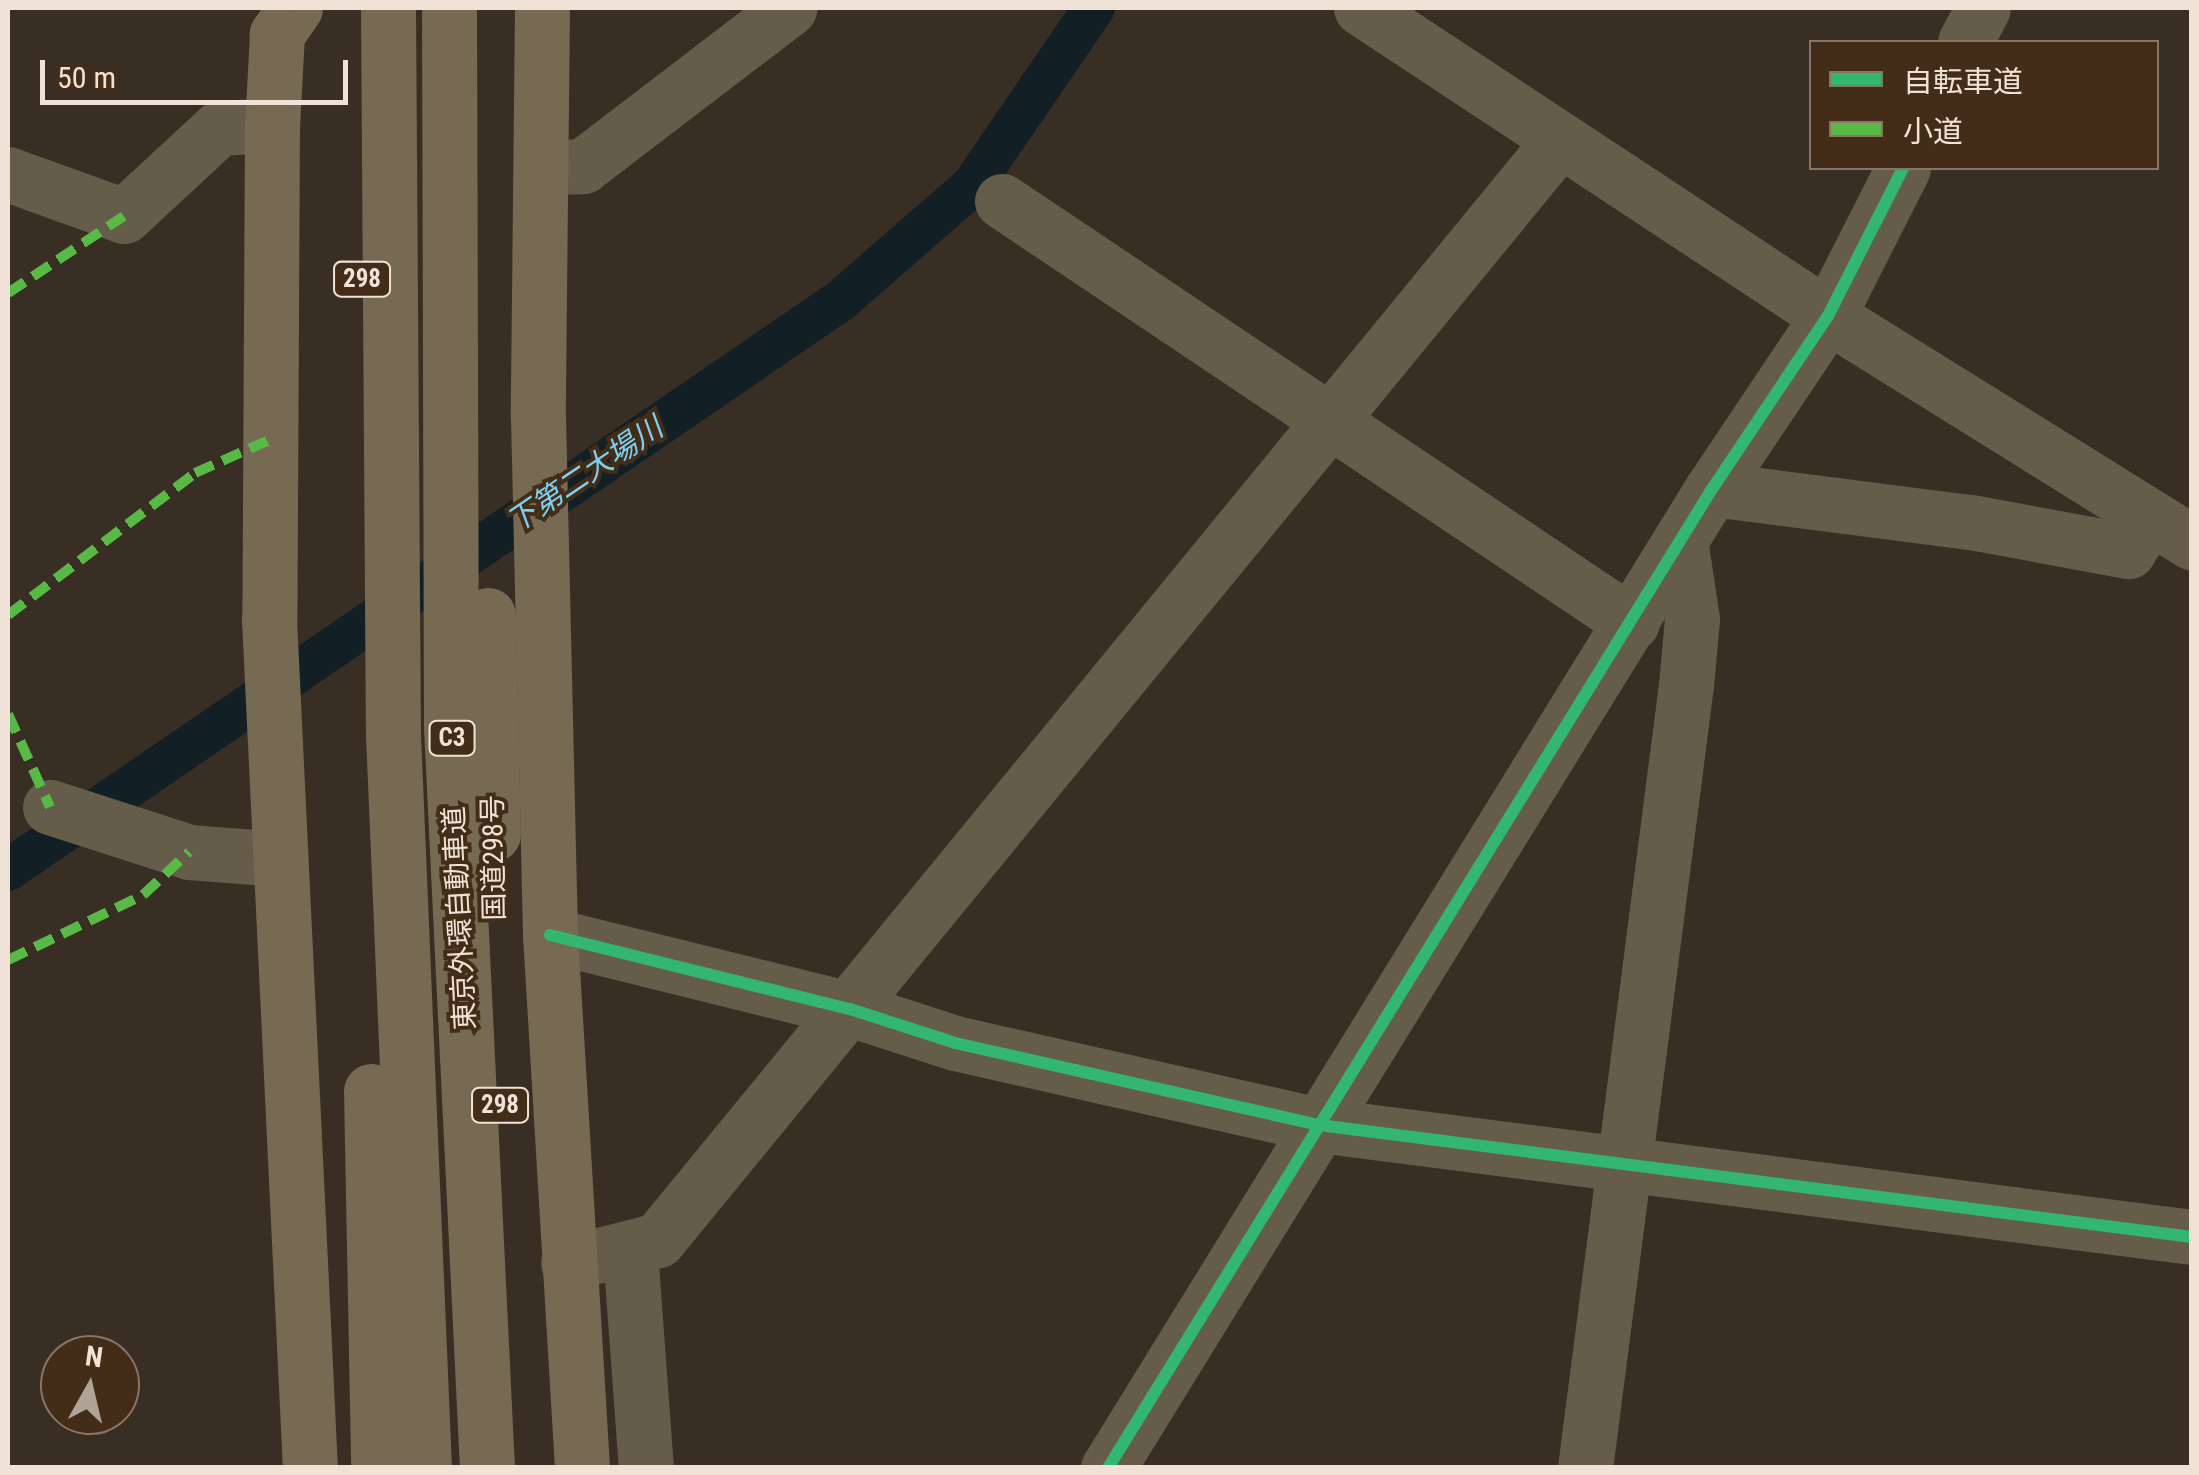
<!DOCTYPE html>
<meta charset="utf-8">
<style>
body{margin:0}
#map{position:relative;width:2199px;height:1475px;overflow:hidden;background:#392e23;font-family:"Roboto Condensed","Noto Sans JP",sans-serif}
div>[style]{position:absolute}
.canal>*{height:42px;margin:-21px;padding:0 21px;transform-origin:21px;border-radius:21px;background:#122026}
.minor>*{height:55px;margin:-27.5px;padding:0 27.5px;transform-origin:27.5px;border-radius:27.5px;background:#655d49}
.highway>*{height:55px;margin:-27.5px;padding:0 27.5px;transform-origin:27.5px;border-radius:27.5px;background:#766a52}
.quiet>*{height:10px;margin-top:-5px;transform-origin:0;background:repeating-linear-gradient(90deg,#58b947 0 20px,transparent 0 30px)}
.cycleway>*{height:12px;margin:-6px;padding:0 6px;transform-origin:6px;border-radius:6px;background:#33b770}
span{translate:-50% -50%;white-space:nowrap;text-align:center;line-height:1.15;-webkit-text-stroke:8px #432d19;paint-order:stroke}
.shield-label span{padding:2px 8px;background:#432d19;border:2px solid;border-radius:8px;-webkit-text-stroke-width:0}
.shield-label{font-size:25px;color:#f0e2d6;font-weight:700}
.street-label{font-size:28px;color:#f0e2d6}
.water-label{font-size:30px;color:#7ad1f1;font-style:italic}
.frame{position:absolute;inset:0;border:10px solid #f0e2d6;pointer-events:none}
.legend{position:absolute;left:1809px;top:40px;width:350px;height:130px;box-sizing:border-box;background:#432d19;border:2px solid #887565;margin:0;padding:12px 18px;list-style:none;font-size:30px;color:#f0e2d6}
.legend li{display:flex;align-items:center;gap:20px;height:50px}
.legend b{width:50px;border:2px solid #887565}
.north{position:absolute;left:40px;top:1335px;width:100px;height:100px;box-sizing:border-box;background:#432d19;border:2px solid #887565;border-radius:50%;rotate:8deg;font-size:28px;font-weight:700;line-height:40px;text-align:center;color:#f0e2d6}
.north::after{content:'';display:block;margin:auto;width:35px;height:45px;background:#b0a397;clip-path:polygon(50% 0,100% 100%,50% 72%,0 100%)}
.scale{position:absolute;left:40px;top:60px;width:308px;height:45px;box-sizing:border-box;border:5px solid #f0e2d6;border-top:0;padding-left:12px;font-size:30px;line-height:35px;white-space:nowrap;color:#f0e2d6;-webkit-text-stroke:8px #432d19;paint-order:stroke}
</style>
<div id="map">
<div class="canal">
<i style="left:8px;top:870px;width:1008px;rotate:-34.37deg"></i>
<i style="left:840px;top:301px;width:175px;rotate:-41.1deg"></i>
<i style="left:972px;top:186px;width:216px;rotate:-55.6deg"></i>
</div>
<div class="minor">
<i style="left:1361px;top:8px;width:559px;rotate:33.41deg"></i>
<i style="left:1828px;top:316px;width:429px;rotate:31.9deg"></i>
<i style="left:1965px;top:42px;width:38px;rotate:-62deg"></i>
<i style="left:544px;top:167px;width:39px;rotate:-1deg"></i>
<i style="left:583px;top:166px;width:260px;rotate:-37.4deg"></i>
<i style="left:8px;top:174px;width:123px;rotate:19.9deg"></i>
<i style="left:124px;top:216px;width:129px;rotate:-42.8deg"></i>
<i style="left:219px;top:128px;width:53px;rotate:-3.2deg"></i>
<i style="left:1002px;top:201px;width:758px;rotate:33.82deg"></i>
<i style="left:1712px;top:489px;width:261px;rotate:7.3deg"></i>
<i style="left:1971px;top:522px;width:160px;rotate:10.5deg"></i>
<i style="left:2128px;top:551px;width:40px;rotate:-57.1deg"></i>
<i style="left:50px;top:807px;width:146px;rotate:17.9deg"></i>
<i style="left:189px;top:852px;width:90px;rotate:4.4deg"></i>
<i style="left:550px;top:935px;width:309px;rotate:13.9deg"></i>
<i style="left:850px;top:1009px;width:110px;rotate:17.9deg"></i>
<i style="left:955px;top:1043px;width:373px;rotate:12.7deg"></i>
<i style="left:1319px;top:1125px;width:880px;rotate:7.31deg"></i>
<i style="left:630px;top:1251px;width:218px;rotate:85.8deg"></i>
<i style="left:568px;top:1263px;width:93px;rotate:-14.3deg"></i>
<i style="left:658px;top:1240px;width:1421px;rotate:-50.65deg"></i>
<i style="left:1108px;top:1468px;width:1150px;rotate:-58.33deg"></i>
<i style="left:1712px;top:489px;width:208px;rotate:-56.2deg"></i>
<i style="left:1828px;top:316px;width:166px;rotate:-63.1deg"></i>
<i style="left:1585px;top:1468px;width:789px;rotate:-82.65deg"></i>
<i style="left:1686px;top:685px;width:66px;rotate:-84.8deg"></i>
<i style="left:1692px;top:619px;width:74px;rotate:-98.6deg"></i>
</div>
<div class="highway">
<i style="left:295px;top:8px;width:32px;rotate:125deg"></i>
<i style="left:277px;top:34px;width:91px;rotate:93.1deg"></i>
<i style="left:272px;top:125px;width:494px;rotate:90.3deg"></i>
<i style="left:269px;top:619px;width:850px;rotate:87.24deg"></i>
<i style="left:388px;top:8px;width:727px;rotate:89.61deg"></i>
<i style="left:393px;top:735px;width:734px;rotate:87.58deg"></i>
<i style="left:449px;top:8px;width:719px;rotate:89.84deg"></i>
<i style="left:451px;top:727px;width:742px;rotate:87.22deg"></i>
<i style="left:542px;top:8px;width:409px;rotate:90.6deg"></i>
<i style="left:538px;top:417px;width:518px;rotate:88.67deg"></i>
<i style="left:550px;top:935px;width:534px;rotate:86.56deg"></i>
<i style="left:488px;top:615px;width:219px;rotate:88.7deg"></i>
<i style="left:371px;top:1091px;width:377px;rotate:88.9deg"></i>
</div>
<div class="quiet">
<i style="left:8px;top:293px;width:139px;rotate:-33.6deg"></i>
<i style="left:8px;top:615px;width:235px;rotate:-37.2deg"></i>
<i style="left:195px;top:473px;width:79px;rotate:-24deg"></i>
<i style="left:8px;top:714px;width:102px;rotate:65.7deg"></i>
<i style="left:8px;top:960px;width:150px;rotate:-25.7deg"></i>
<i style="left:143px;top:895px;width:63px;rotate:-43.1deg"></i>
</div>
<div class="cycleway">
<i style="left:550px;top:935px;width:309px;rotate:13.9deg"></i>
<i style="left:850px;top:1009px;width:110px;rotate:17.9deg"></i>
<i style="left:955px;top:1043px;width:373px;rotate:12.7deg"></i>
<i style="left:1319px;top:1125px;width:880px;rotate:7.31deg"></i>
<i style="left:1108px;top:1468px;width:1150px;rotate:-58.33deg"></i>
<i style="left:1712px;top:489px;width:208px;rotate:-56.2deg"></i>
<i style="left:1828px;top:316px;width:166px;rotate:-63.1deg"></i>
</div>
<div class="shield-label">
<span style="left:362px;top:279px">298</span>
<span style="left:452px;top:738px">C3</span>
<span style="left:500px;top:1105px">298</span>
</div>
<div class="street-label">
<span style="left:494px;top:858px;rotate:-91deg">国道298号</span>
<span style="left:460px;top:918px;rotate:-93deg">東京外環自動車道</span>
</div>
<div class="water-label">
<span style="left:585px;top:475px;rotate:-34deg">下第二大場川</span>
</div>
<div class="frame"></div>
<ul class="legend">
<li><b style="height:12px;background:#33b770"></b>自転車道</li>
<li><b style="height:12px;background:#58b947"></b>小道</li>
</ul>
<div class="north">N</div>
<div class="scale">50 m</div>
</div>
